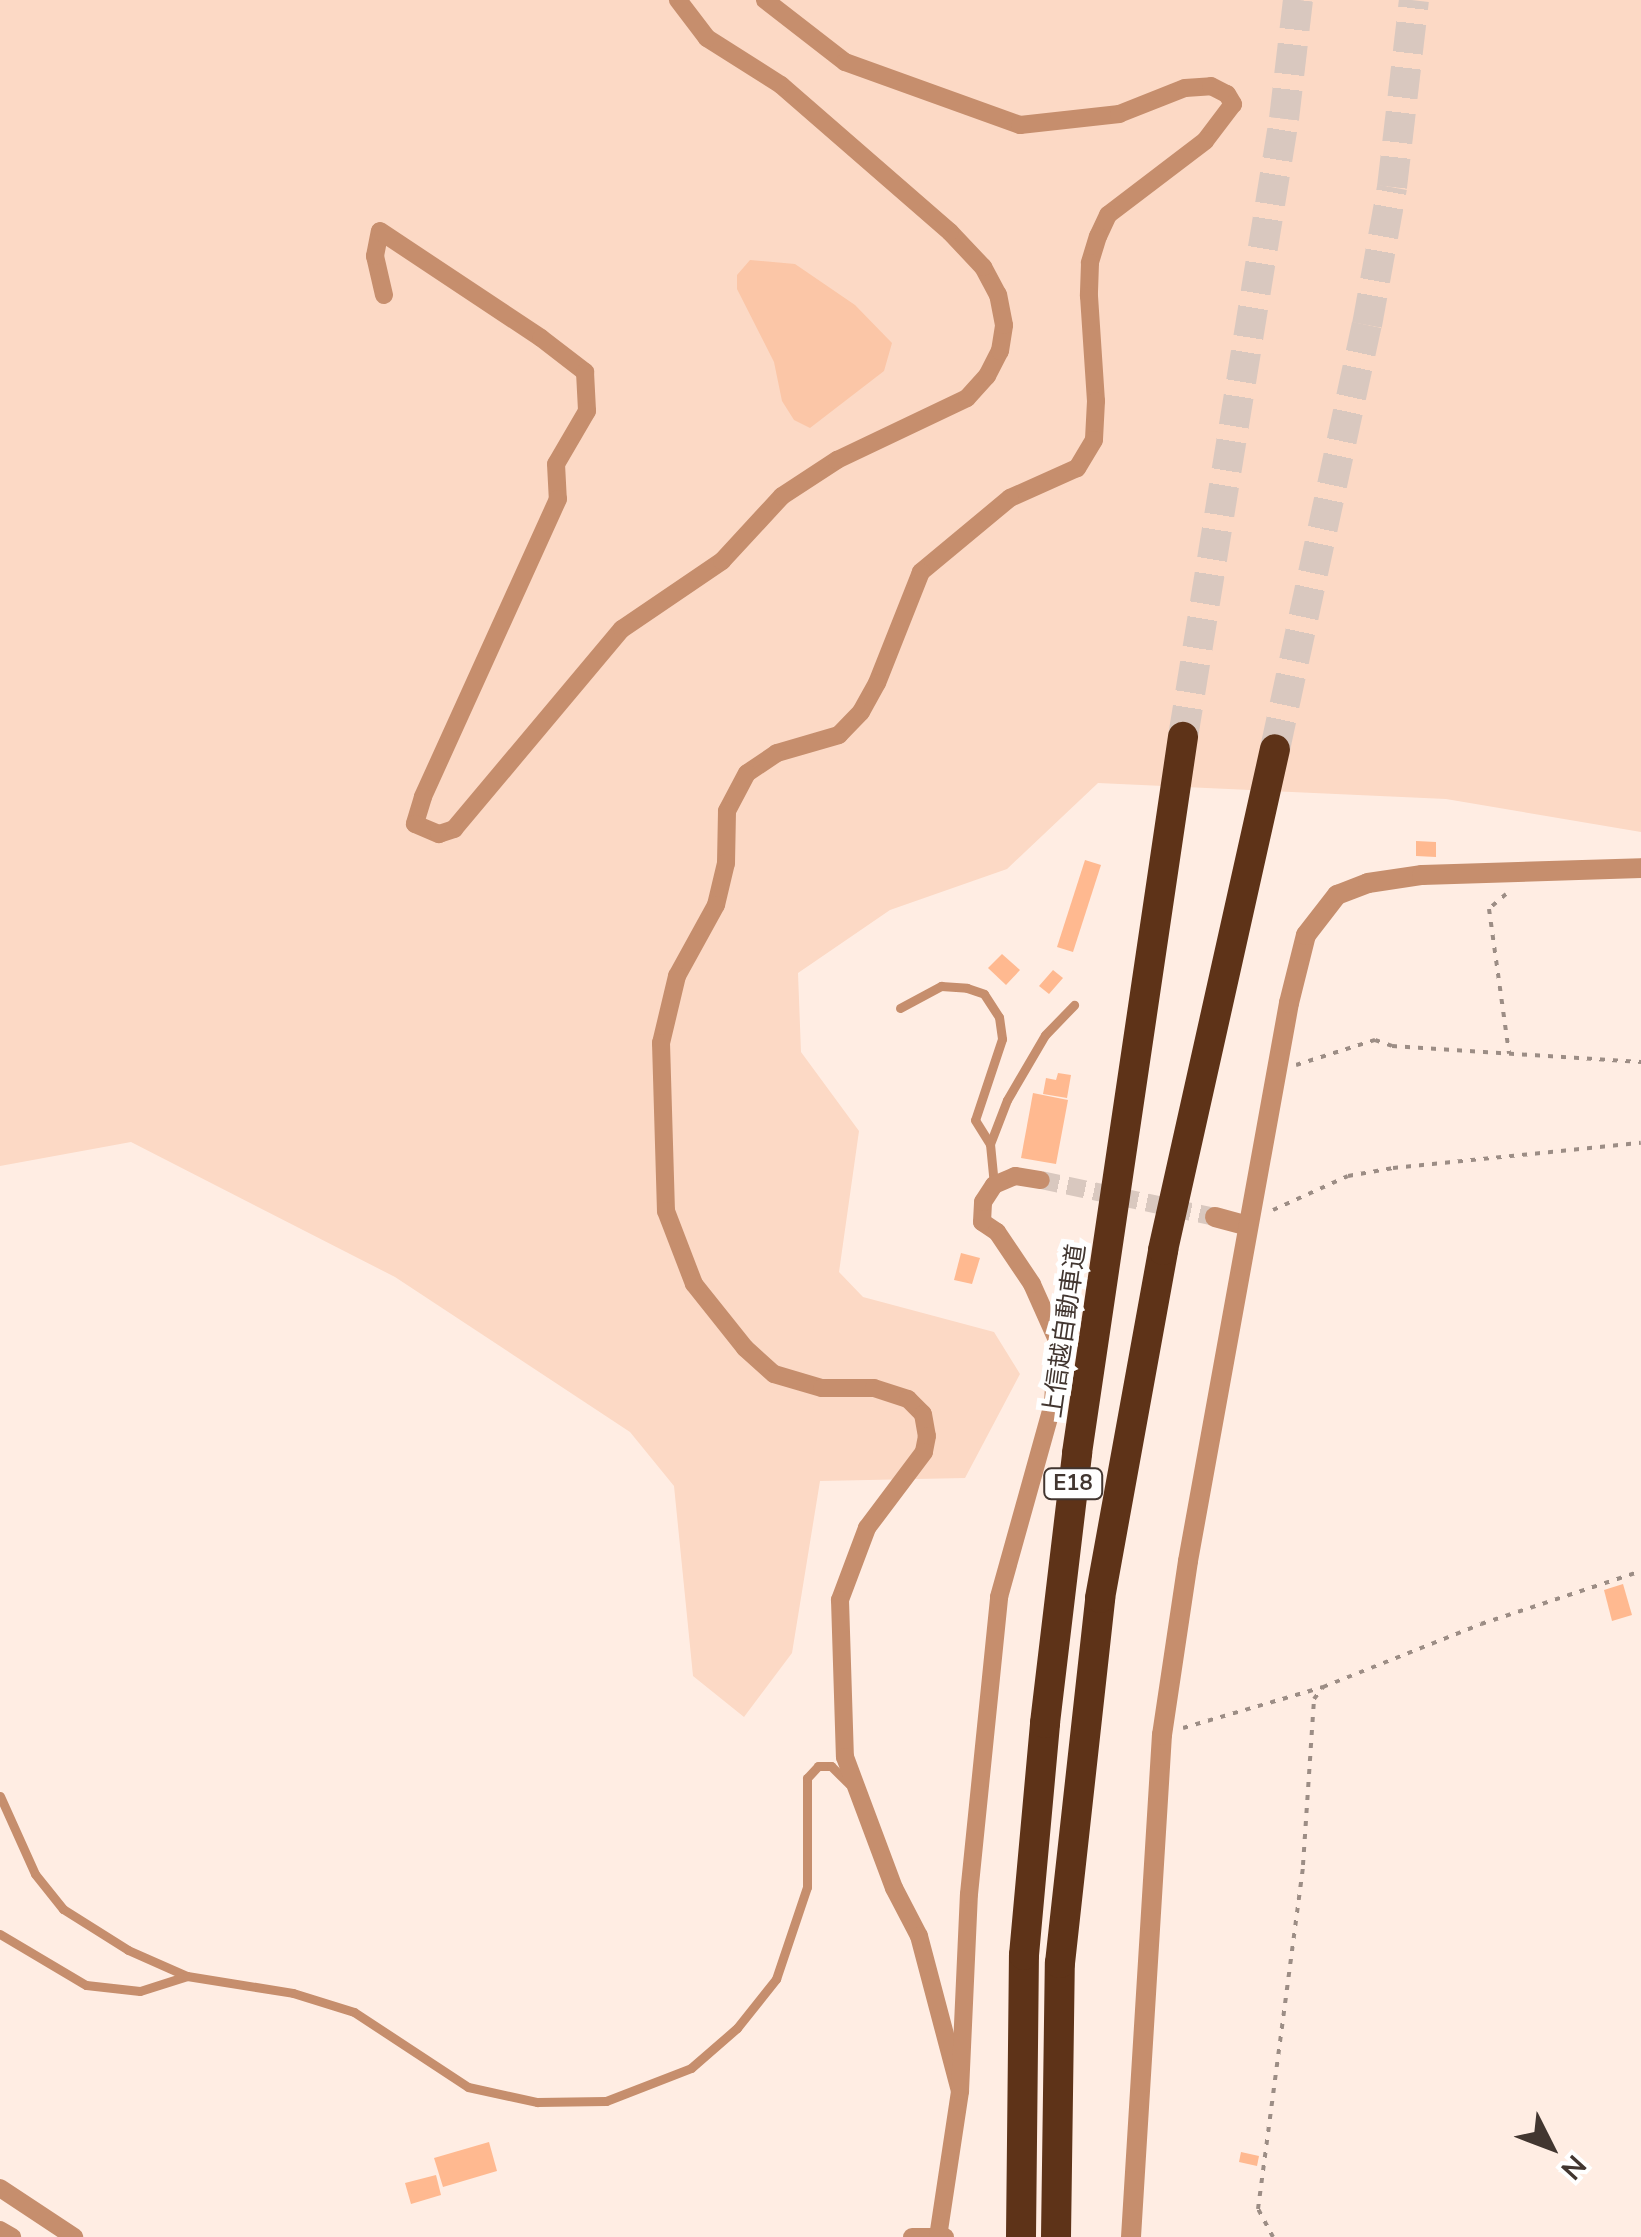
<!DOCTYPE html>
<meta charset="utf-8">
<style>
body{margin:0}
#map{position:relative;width:1641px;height:2237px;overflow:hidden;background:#ffede3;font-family:"Nunito Sans","Noto Sans JP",sans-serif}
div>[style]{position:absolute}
.green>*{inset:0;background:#fcd9c5}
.water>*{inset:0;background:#fbc6a7}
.building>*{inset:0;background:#ffb990}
.minor-tunnel>*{height:18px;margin-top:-9px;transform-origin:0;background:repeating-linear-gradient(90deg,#d9c8bf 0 18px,transparent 0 27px)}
.motorway-tunnel>*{height:30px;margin-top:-15px;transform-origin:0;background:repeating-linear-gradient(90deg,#d9c8bf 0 30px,transparent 0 45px)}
.path>*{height:4px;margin-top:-2px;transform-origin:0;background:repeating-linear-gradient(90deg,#9c8d85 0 5px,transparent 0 13px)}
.service>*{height:9px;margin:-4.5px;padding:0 4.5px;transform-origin:4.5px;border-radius:4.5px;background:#c68e6d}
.minor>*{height:18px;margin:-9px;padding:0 9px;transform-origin:9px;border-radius:9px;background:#c68e6d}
.tertiary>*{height:20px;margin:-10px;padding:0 10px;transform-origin:10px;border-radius:10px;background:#c68e6d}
.motorway>*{height:30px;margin:-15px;padding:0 15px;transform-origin:15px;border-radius:15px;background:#5e3318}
span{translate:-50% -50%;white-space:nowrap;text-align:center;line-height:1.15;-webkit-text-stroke:10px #fff;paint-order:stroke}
.shield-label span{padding:2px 8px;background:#fff;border:2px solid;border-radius:8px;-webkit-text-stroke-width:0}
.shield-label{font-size:22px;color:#423630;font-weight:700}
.street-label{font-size:25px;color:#423630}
.north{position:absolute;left:1501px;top:2097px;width:100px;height:100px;-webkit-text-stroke:8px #fff;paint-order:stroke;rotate:132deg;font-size:28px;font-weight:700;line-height:40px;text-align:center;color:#423630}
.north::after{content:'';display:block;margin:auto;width:35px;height:45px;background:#423630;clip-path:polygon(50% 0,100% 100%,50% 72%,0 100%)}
</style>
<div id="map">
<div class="green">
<i style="clip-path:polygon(0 0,1641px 0,1641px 832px,1446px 799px,1098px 783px,1007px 869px,890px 910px,798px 973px,801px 1052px,859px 1131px,839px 1272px,863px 1297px,994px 1332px,1020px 1374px,965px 1478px,820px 1481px,792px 1653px,744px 1717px,693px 1676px,674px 1486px,630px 1432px,395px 1277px,131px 1142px,0 1166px)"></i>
</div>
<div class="water">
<i style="clip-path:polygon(750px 260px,795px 264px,855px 305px,892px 343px,884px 371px,810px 428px,794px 420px,782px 401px,774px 362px,737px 289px,737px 275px)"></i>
</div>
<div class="building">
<i style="clip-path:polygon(1416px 841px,1436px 842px,1436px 857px,1416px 856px)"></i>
<i style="clip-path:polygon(1085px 860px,1101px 865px,1073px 952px,1057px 947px)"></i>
<i style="clip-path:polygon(1002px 954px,1020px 970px,1006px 985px,988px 968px)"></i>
<i style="clip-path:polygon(1053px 970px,1063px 978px,1049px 994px,1039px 986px)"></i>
<i style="clip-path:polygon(1058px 1073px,1071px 1075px,1067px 1098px,1043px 1094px,1046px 1078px,1056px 1080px)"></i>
<i style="clip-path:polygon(1033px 1093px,1068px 1100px,1056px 1164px,1021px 1158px)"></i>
<i style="clip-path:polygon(961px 1253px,980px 1258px,972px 1284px,954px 1280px)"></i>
<i style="clip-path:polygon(1623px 1584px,1632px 1615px,1612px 1621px,1604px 1590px)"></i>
<i style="clip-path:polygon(489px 2142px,497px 2171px,443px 2187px,434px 2158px)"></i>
<i style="clip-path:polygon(1241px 2152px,1259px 2156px,1257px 2166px,1239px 2162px)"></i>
<i style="clip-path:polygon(436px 2175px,441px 2195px,411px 2204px,405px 2183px)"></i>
</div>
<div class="minor-tunnel">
<i style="left:1041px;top:1180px;width:178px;rotate:12deg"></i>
</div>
<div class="motorway-tunnel">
<i style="left:1183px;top:737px;width:626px;rotate:-80.72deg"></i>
<i style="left:1284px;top:119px;width:120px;rotate:-83.3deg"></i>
<i style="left:1275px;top:749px;width:434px;rotate:-77.8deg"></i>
<i style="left:1367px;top:325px;width:140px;rotate:-79.7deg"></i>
<i style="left:1392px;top:187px;width:188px;rotate:-83.3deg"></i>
</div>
<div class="path">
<i style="left:1506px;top:894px;width:23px;rotate:139deg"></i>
<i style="left:1489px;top:909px;width:146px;rotate:82.1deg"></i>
<i style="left:1296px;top:1065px;width:83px;rotate:-17.6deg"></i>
<i style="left:1375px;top:1040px;width:18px;rotate:19deg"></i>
<i style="left:1392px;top:1046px;width:250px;rotate:3.7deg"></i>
<i style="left:1273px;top:1210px;width:82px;rotate:-24.4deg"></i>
<i style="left:1348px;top:1176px;width:46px;rotate:-10.1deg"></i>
<i style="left:1393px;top:1168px;width:249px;rotate:-5.8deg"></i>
<i style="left:1183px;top:1728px;width:146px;rotate:-16.3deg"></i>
<i style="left:1323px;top:1687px;width:170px;rotate:-21.7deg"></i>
<i style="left:1481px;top:1624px;width:169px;rotate:-18.3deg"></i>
<i style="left:1273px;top:2237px;width:32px;rotate:-118deg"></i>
<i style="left:1258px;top:2209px;width:347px;rotate:-82.5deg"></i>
<i style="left:1303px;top:1865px;width:166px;rotate:-86.2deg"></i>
<i style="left:1314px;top:1699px;width:15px;rotate:-53deg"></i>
</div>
<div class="service">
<i style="left:900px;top:1008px;width:47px;rotate:-28.2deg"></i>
<i style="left:941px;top:986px;width:26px;rotate:4deg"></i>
<i style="left:967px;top:988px;width:18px;rotate:19deg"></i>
<i style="left:984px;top:994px;width:27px;rotate:57deg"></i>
<i style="left:999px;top:1017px;width:22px;rotate:82deg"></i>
<i style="left:1002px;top:1039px;width:85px;rotate:108.4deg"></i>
<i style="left:975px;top:1120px;width:28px;rotate:58deg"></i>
<i style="left:990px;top:1144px;width:41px;rotate:84.4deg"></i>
<i style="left:990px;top:1144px;width:47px;rotate:-68.9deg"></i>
<i style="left:1007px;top:1100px;width:75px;rotate:-59.7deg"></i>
<i style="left:1045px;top:1035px;width:42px;rotate:-46deg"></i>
<i style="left:0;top:1796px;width:85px;rotate:65.8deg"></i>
<i style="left:35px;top:1874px;width:45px;rotate:51.3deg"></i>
<i style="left:63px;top:1909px;width:77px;rotate:32.2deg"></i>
<i style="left:128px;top:1950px;width:64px;rotate:23.8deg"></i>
<i style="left:187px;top:1976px;width:107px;rotate:9.1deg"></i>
<i style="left:293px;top:1993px;width:64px;rotate:17.3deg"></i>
<i style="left:354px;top:2012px;width:136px;rotate:33.3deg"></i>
<i style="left:468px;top:2087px;width:71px;rotate:12.3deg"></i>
<i style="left:537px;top:2102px;width:69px;rotate:-0.8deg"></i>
<i style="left:606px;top:2101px;width:91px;rotate:-21.2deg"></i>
<i style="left:691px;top:2068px;width:61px;rotate:-41deg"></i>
<i style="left:737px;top:2028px;width:63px;rotate:-51.5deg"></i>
<i style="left:776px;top:1979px;width:97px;rotate:-71.4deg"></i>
<i style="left:807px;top:1887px;width:109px;rotate:-90deg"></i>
<i style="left:807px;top:1778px;width:16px;rotate:-47deg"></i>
<i style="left:818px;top:1766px;width:13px"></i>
<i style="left:831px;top:1766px;width:25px;rotate:45deg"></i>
<i style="left:0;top:1934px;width:100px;rotate:30.7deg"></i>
<i style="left:86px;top:1985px;width:54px;rotate:6.3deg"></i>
<i style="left:140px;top:1991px;width:49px;rotate:-17.7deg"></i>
</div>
<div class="minor">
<i style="left:765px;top:0;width:101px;rotate:37.8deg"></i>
<i style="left:845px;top:62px;width:186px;rotate:19.8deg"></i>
<i style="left:1020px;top:125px;width:100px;rotate:-6.3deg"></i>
<i style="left:1119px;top:114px;width:71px;rotate:-21.5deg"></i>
<i style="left:1185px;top:88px;width:26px;rotate:-4deg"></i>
<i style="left:1211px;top:86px;width:18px;rotate:27deg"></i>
<i style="left:1227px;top:94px;width:12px;rotate:59deg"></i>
<i style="left:1233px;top:104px;width:46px;rotate:127.1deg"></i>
<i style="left:1205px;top:141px;width:122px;rotate:142.7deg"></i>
<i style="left:1108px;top:215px;width:23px;rotate:115deg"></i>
<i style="left:1098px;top:236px;width:28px;rotate:107deg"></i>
<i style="left:1090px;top:263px;width:33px;rotate:92deg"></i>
<i style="left:1089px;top:296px;width:105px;rotate:86.2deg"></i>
<i style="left:1096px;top:401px;width:39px;rotate:93deg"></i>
<i style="left:1094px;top:440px;width:33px;rotate:121deg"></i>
<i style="left:1077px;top:468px;width:73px;rotate:155.9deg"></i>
<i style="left:1010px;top:498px;width:116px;rotate:140.3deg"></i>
<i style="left:921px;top:572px;width:119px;rotate:111.6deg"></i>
<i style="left:877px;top:683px;width:33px;rotate:119deg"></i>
<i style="left:861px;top:712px;width:32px;rotate:134deg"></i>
<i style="left:839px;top:735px;width:65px;rotate:163.8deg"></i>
<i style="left:777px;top:753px;width:36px;rotate:146deg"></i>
<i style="left:747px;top:773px;width:43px;rotate:117.8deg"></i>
<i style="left:727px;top:811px;width:52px;rotate:91.1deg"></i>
<i style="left:726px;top:863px;width:43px;rotate:103.4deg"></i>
<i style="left:716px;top:905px;width:81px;rotate:118.8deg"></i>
<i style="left:677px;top:976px;width:69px;rotate:103.4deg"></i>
<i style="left:661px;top:1043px;width:168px;rotate:88.3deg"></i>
<i style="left:666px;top:1211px;width:78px;rotate:69deg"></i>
<i style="left:694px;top:1284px;width:82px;rotate:51.4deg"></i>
<i style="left:745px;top:1348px;width:39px;rotate:42deg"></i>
<i style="left:774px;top:1374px;width:50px;rotate:16.3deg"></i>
<i style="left:822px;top:1388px;width:52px"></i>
<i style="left:874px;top:1388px;width:36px;rotate:18deg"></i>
<i style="left:908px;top:1399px;width:21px;rotate:45deg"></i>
<i style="left:923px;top:1414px;width:22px;rotate:80deg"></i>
<i style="left:927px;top:1436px;width:16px;rotate:101deg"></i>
<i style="left:924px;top:1452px;width:95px;rotate:126.9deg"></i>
<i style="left:867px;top:1528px;width:77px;rotate:110.6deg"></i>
<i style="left:840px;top:1600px;width:157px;rotate:88.2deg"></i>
<i style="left:845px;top:1757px;width:140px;rotate:69.5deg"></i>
<i style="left:894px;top:1888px;width:54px;rotate:62.5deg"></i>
<i style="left:919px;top:1936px;width:160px;rotate:75.2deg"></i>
<i style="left:384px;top:295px;width:40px;rotate:-103deg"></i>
<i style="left:375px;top:256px;width:25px;rotate:-79deg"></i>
<i style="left:380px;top:231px;width:193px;rotate:33.6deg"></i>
<i style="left:541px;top:338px;width:56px;rotate:37.7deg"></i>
<i style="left:585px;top:372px;width:39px;rotate:87deg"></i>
<i style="left:587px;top:411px;width:61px;rotate:120.3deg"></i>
<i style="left:556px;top:464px;width:35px;rotate:87deg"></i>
<i style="left:558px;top:499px;width:327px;rotate:114.4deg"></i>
<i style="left:423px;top:797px;width:28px;rotate:107deg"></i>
<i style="left:415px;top:824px;width:26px;rotate:23deg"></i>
<i style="left:439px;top:834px;width:16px;rotate:-18deg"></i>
<i style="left:454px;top:829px;width:261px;rotate:-50deg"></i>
<i style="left:622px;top:629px;width:121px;rotate:-34.2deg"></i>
<i style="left:722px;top:561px;width:88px;rotate:-47.3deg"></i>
<i style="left:782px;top:496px;width:66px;rotate:-33.2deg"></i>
<i style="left:837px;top:460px;width:144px;rotate:-25.5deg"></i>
<i style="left:967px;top:398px;width:30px;rotate:-48deg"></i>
<i style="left:987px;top:376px;width:28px;rotate:-63deg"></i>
<i style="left:1000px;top:351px;width:26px;rotate:-81deg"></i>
<i style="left:1004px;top:325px;width:31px;rotate:-101deg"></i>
<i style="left:998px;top:295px;width:32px;rotate:-118deg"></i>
<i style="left:983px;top:267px;width:48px;rotate:-133.3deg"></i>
<i style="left:950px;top:232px;width:224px;rotate:-139deg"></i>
<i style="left:781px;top:85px;width:88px;rotate:-147.6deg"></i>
<i style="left:707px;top:38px;width:48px;rotate:-127.3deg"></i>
<i style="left:0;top:2188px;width:89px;rotate:33.5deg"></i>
<i style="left:0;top:2230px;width:14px;rotate:30deg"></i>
<i style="left:912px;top:2237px;width:33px"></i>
<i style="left:938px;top:2237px;width:148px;rotate:-81.4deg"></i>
<i style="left:960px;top:2091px;width:197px;rotate:-87.4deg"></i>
<i style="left:969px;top:1894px;width:299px;rotate:-84.2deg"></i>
<i style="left:999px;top:1597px;width:201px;rotate:-74.4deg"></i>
<i style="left:1053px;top:1403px;width:63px;rotate:-86.4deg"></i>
<i style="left:1057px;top:1340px;width:61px;rotate:-114.1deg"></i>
<i style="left:1032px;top:1284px;width:63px;rotate:-123.9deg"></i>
<i style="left:997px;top:1232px;width:18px;rotate:-146deg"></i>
<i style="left:982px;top:1222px;width:20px;rotate:-87deg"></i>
<i style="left:983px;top:1202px;width:20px;rotate:-57deg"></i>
<i style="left:994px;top:1185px;width:23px;rotate:-23deg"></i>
<i style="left:1015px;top:1176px;width:26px;rotate:9deg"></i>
</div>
<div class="tertiary">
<i style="left:1215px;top:1217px;width:34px;rotate:15deg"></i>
<i style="left:1131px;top:2237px;width:503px;rotate:-86.47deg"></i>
<i style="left:1162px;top:1735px;width:176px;rotate:-81.5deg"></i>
<i style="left:1188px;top:1561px;width:567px;rotate:-79.74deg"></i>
<i style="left:1289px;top:1003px;width:70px;rotate:-76deg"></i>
<i style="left:1306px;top:935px;width:51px;rotate:-52.2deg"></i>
<i style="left:1337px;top:895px;width:33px;rotate:-21deg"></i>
<i style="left:1368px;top:883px;width:55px;rotate:-8.4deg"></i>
<i style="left:1422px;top:875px;width:219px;rotate:-1.8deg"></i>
</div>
<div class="motorway">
<i style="left:1021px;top:2237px;width:282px;rotate:-89.4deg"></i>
<i style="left:1024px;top:1955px;width:233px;rotate:-84.8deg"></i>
<i style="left:1045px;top:1723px;width:272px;rotate:-83.2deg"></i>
<i style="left:1077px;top:1453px;width:724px;rotate:-81.58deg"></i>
<i style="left:1056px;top:2237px;width:274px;rotate:-89.2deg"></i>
<i style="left:1060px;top:1963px;width:367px;rotate:-83.7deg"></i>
<i style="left:1100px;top:1598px;width:354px;rotate:-79.7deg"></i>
<i style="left:1163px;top:1250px;width:513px;rotate:-77.4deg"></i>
</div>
<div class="shield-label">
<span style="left:1073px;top:1484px">E18</span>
</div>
<div class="street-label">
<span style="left:1065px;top:1331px;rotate:-82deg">上信越自動車道</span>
</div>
<div class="north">N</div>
</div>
